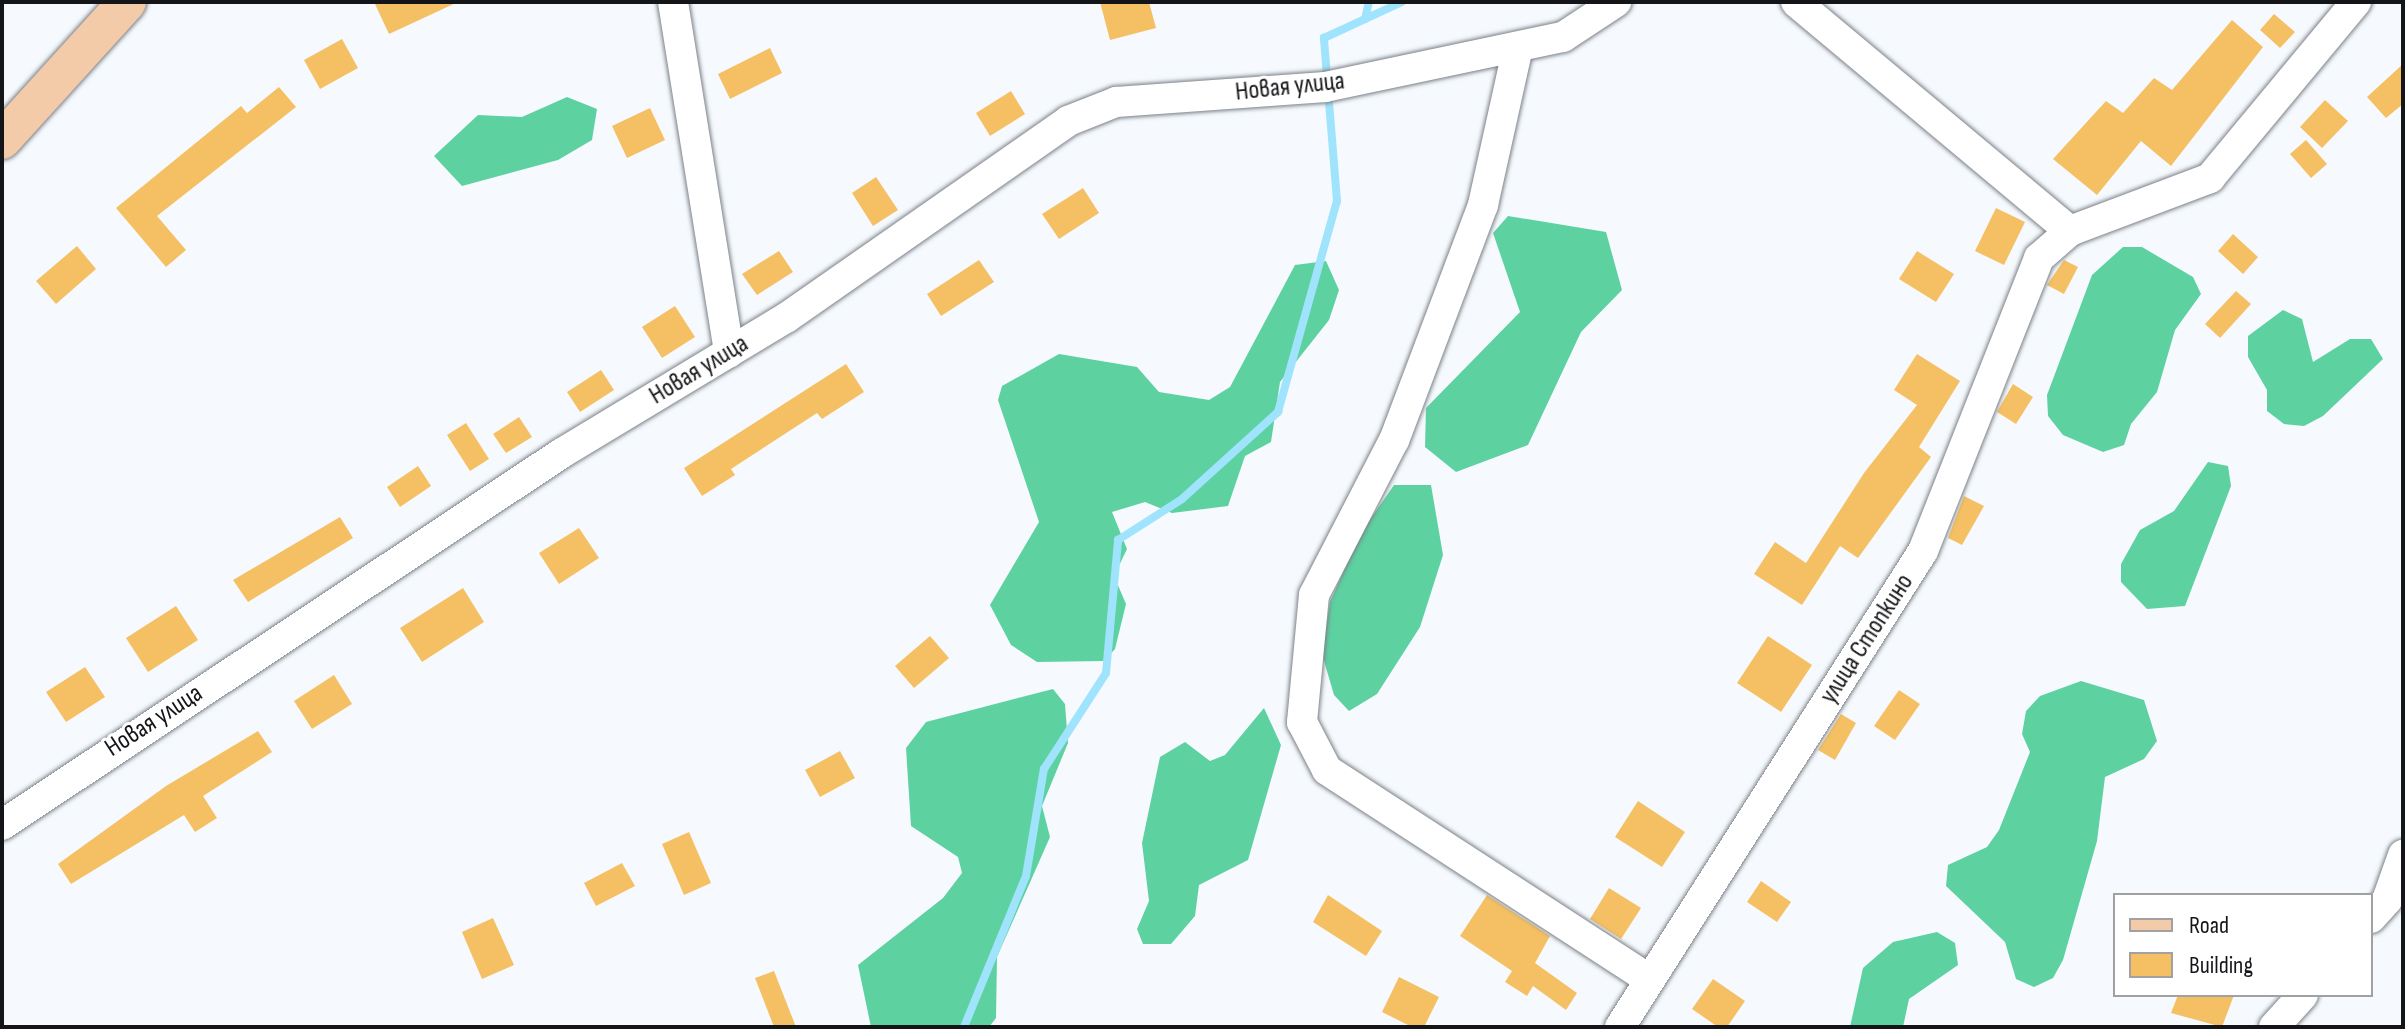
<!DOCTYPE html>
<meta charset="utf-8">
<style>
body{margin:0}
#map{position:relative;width:2405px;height:1029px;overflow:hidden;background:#f6fafe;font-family:"Sofia Sans Condensed",sans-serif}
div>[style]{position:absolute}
.forest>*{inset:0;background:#5ed1a1}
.stream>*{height:8px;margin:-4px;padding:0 4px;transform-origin:4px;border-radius:4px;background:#a0e3fd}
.building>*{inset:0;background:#f5c063}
.roads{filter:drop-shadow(0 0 2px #7c8188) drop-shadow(0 0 2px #7c8188)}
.minor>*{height:30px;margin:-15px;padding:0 15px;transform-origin:15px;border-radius:15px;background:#fff}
.major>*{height:38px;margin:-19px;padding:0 19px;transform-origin:19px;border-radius:19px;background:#f3cba9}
span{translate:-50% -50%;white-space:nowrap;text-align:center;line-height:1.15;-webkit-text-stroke:6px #fff;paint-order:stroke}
.street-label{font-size:26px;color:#141518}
.frame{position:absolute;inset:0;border:4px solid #141518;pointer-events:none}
.legend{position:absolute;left:2113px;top:893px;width:260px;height:104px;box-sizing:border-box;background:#fff;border:2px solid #a1a1a3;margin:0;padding:10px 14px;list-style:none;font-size:24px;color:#141518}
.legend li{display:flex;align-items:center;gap:16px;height:40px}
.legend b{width:40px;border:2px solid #a1a1a3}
</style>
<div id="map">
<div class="forest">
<i style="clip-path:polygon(567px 97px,597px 109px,592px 140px,558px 160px,462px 186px,434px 156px,478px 115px,522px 117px)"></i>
<i style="clip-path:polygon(1508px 216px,1606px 232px,1622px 290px,1581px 332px,1528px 445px,1456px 472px,1425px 447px,1426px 408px,1520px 312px,1493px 233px)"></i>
<i style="clip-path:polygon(2123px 247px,2142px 247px,2193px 277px,2201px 294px,2175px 330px,2157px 392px,2131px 424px,2124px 445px,2103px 452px,2063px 435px,2048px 416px,2047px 395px,2092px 275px)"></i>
<i style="clip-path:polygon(1326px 261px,1339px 290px,1329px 320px,1280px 382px,1271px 442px,1245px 456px,1228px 506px,1172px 513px,1145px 502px,1112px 512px,1127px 549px,1114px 576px,1126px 604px,1115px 649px,1104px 661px,1037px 662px,1011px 645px,990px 605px,1039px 522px,998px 400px,1002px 386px,1059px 354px,1137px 367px,1159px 392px,1209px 400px,1230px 387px,1295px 265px)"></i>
<i style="clip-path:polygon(2283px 310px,2302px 319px,2313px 362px,2350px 339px,2371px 339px,2383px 359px,2323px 416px,2304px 426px,2284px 424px,2267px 411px,2267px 390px,2248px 357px,2248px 336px)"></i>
<i style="clip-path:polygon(2208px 462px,2228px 466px,2231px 486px,2185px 606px,2147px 609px,2121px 582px,2121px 564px,2140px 530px,2174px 511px)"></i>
<i style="clip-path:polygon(1394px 485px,1431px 485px,1443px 555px,1420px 627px,1377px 694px,1349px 711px,1334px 695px,1322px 654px,1330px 602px,1360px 534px)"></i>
<i style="clip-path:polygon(2081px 681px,2144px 700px,2157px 741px,2144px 759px,2105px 777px,2097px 841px,2063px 960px,2053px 978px,2034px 987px,2016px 979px,2005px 942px,1946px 886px,1948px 865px,1987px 847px,1999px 830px,2030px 752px,2022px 734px,2026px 711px,2040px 696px)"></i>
<i style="clip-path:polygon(1053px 689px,1065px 704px,1068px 743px,1042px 806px,1050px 837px,997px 957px,996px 1018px,989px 1027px,871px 1027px,858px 965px,943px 898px,962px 873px,958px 857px,911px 826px,906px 748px,926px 722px)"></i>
<i style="clip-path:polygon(1264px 708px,1281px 745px,1248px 860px,1199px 885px,1195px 916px,1171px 944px,1143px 944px,1137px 929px,1149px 901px,1142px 843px,1160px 757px,1185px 742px,1210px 761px,1225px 755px)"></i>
<i style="clip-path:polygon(1937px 932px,1955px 943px,1958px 965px,1909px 999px,1903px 1027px,1850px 1027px,1863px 968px,1893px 942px)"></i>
</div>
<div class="stream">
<i style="left:1365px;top:19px;width:17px;rotate:-77deg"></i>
<i style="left:964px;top:1027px;width:163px;rotate:-67.7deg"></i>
<i style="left:1026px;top:876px;width:109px;rotate:-80.5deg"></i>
<i style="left:1044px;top:769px;width:114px;rotate:-57.1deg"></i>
<i style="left:1106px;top:673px;width:134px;rotate:-84.8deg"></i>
<i style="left:1118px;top:540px;width:76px;rotate:-32.6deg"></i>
<i style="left:1182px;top:499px;width:130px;rotate:-42.2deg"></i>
<i style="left:1278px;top:412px;width:219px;rotate:-74.4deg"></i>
<i style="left:1337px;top:201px;width:164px;rotate:-94.6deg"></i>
<i style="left:1324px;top:38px;width:86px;rotate:-24.8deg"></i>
</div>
<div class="building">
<i style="clip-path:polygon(374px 2px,458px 2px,389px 34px)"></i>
<i style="clip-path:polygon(1100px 2px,1149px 2px,1156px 28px,1110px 40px)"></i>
<i style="clip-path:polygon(2274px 14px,2295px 32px,2280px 48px,2260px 30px)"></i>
<i style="clip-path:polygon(2232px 20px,2263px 47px,2171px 166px,2141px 141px,2097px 195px,2053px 159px,2106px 101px,2123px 113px,2154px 78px,2172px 90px)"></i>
<i style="clip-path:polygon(342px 39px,358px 68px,320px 89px,304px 60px)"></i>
<i style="clip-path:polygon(770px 48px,782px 73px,730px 99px,718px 74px)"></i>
<i style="clip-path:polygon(2403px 64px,2403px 104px,2386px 118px,2367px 97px)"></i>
<i style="clip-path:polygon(279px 87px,296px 107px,157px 216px,186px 250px,166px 267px,116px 208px,241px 106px,247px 113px)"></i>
<i style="clip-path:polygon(1011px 91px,1025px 114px,990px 136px,976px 113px)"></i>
<i style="clip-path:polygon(2325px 100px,2348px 121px,2322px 148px,2300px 127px)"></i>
<i style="clip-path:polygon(650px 108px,665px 140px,627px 158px,612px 126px)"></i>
<i style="clip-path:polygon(2306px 140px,2327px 164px,2311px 178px,2290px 154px)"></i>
<i style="clip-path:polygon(876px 177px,898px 210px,873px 226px,852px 193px)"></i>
<i style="clip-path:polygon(1083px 188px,1099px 213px,1059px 239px,1042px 214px)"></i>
<i style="clip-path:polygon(1996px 208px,2025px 222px,2004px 265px,1975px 251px)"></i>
<i style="clip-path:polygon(2233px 234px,2258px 257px,2243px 274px,2218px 251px)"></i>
<i style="clip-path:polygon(77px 246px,96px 269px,56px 304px,36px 281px)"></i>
<i style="clip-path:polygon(779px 251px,793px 272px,757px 295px,742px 274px)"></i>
<i style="clip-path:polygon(1917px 251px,1954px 274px,1936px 302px,1899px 279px)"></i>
<i style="clip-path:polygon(979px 260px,994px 282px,941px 316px,927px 294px)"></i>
<i style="clip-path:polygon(2064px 260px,2078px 267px,2064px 294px,2047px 285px)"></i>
<i style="clip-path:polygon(2236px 291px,2251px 304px,2220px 338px,2205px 324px)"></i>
<i style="clip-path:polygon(675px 306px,695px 337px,662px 358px,642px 327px)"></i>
<i style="clip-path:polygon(1917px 354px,1960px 381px,1919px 447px,1931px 457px,1858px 558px,1840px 546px,1802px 605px,1754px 574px,1775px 542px,1806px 563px,1864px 473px,1917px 405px,1894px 390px)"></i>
<i style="clip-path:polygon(846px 364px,864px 392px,822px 419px,817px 413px,731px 469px,735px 475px,702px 496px,684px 468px)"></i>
<i style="clip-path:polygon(601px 370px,614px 390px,580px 412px,567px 392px)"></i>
<i style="clip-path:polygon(2013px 384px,2033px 397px,2016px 424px,1997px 412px)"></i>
<i style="clip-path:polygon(519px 417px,532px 437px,506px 453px,493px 434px)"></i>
<i style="clip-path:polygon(466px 423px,489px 459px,470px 471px,447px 435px)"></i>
<i style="clip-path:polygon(418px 466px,431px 486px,400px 507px,387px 487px)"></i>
<i style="clip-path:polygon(1964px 496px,1984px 506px,1962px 545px,1948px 538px)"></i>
<i style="clip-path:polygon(340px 517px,353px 538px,248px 602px,233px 580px)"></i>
<i style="clip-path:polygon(579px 528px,599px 558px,559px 584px,539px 553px)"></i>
<i style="clip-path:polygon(463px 588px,484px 622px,422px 662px,400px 628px)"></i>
<i style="clip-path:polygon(176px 606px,198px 640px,148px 672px,126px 638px)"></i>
<i style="clip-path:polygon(930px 636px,949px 658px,914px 688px,895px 666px)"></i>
<i style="clip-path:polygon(1768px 636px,1812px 665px,1781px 712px,1737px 683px)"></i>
<i style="clip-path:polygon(85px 667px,105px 697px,66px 722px,46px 692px)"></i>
<i style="clip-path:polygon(334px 675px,352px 704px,312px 729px,294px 701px)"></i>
<i style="clip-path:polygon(1899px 690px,1920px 704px,1895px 740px,1874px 726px)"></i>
<i style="clip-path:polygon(1841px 714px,1856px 723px,1835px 760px,1818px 750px)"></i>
<i style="clip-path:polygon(258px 731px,272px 752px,203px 796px,217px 818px,195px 832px,184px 815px,71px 884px,58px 864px,166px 786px)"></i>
<i style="clip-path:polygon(840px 751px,855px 778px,820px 797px,805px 770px)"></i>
<i style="clip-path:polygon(1638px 801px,1685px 832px,1662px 867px,1615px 837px)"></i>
<i style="clip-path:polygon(689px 832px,711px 883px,684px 895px,662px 844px)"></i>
<i style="clip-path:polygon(622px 863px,635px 886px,596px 906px,584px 883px)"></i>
<i style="clip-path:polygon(1761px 881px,1791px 902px,1777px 922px,1747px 902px)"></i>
<i style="clip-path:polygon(1609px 888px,1641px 908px,1621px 939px,1590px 919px)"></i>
<i style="clip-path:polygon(1328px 895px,1382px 931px,1366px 956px,1313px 922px)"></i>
<i style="clip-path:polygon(1487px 895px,1550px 936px,1535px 963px,1577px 993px,1566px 1010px,1533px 986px,1527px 996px,1505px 982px,1512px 971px,1460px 936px)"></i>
<i style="clip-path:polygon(493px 918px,514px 965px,482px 979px,462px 932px)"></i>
<i style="clip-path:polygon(774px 971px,796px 1027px,774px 1027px,755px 978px)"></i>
<i style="clip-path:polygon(1399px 977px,1439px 997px,1424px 1027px,1412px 1027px,1382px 1012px)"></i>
<i style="clip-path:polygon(1713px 979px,1745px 1001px,1727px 1027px,1718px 1027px,1692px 1009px)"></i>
<i style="clip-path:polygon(2178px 995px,2234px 995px,2222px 1027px,2171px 1013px)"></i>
</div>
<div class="roads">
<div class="minor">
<i style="left:673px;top:2px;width:355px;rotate:80.9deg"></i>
<i style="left:1796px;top:2px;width:357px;rotate:39.9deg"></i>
<i style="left:2070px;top:231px;width:150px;rotate:-20.7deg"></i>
<i style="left:2210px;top:178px;width:229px;rotate:-50.3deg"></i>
<i style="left:1518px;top:47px;width:162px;rotate:102.5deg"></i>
<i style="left:1483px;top:205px;width:251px;rotate:110.7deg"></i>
<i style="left:1394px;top:440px;width:174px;rotate:117.3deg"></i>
<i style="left:1314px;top:595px;width:128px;rotate:95.4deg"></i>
<i style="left:1302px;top:722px;width:54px;rotate:62.5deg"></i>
<i style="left:1327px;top:770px;width:384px;rotate:33deg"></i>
<i style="left:2px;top:825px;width:672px;rotate:-33.6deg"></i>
<i style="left:562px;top:453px;width:262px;rotate:-31.1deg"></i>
<i style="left:786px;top:318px;width:344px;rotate:-34.9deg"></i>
<i style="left:1068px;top:121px;width:52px;rotate:-21.6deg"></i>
<i style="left:1116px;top:102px;width:210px;rotate:-4.1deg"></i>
<i style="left:1325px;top:87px;width:243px;rotate:-11.9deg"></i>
<i style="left:1563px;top:37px;width:64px;rotate:-33.4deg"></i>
<i style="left:2371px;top:918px;width:24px;rotate:-48deg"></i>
<i style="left:2387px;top:900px;width:48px;rotate:-70.4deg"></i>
<i style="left:1620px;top:1027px;width:564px;rotate:-57.52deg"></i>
<i style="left:1923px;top:551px;width:315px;rotate:-68.4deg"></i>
<i style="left:2039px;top:258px;width:41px;rotate:-41.1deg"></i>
<i style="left:2274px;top:1027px;width:43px;rotate:-47.8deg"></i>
</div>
<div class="major">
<i style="left:2px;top:140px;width:186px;rotate:-47.8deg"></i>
</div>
</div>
<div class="street-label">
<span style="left:1290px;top:87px;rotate:-6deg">Новая улица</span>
<span style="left:699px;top:370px;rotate:-31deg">Новая улица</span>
<span style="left:1867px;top:639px;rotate:-57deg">улица Стопкино</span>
<span style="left:154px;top:721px;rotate:-33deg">Новая улица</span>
</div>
<div class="frame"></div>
<ul class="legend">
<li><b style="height:10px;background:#f3cba9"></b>Road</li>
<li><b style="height:22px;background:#f5c063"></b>Building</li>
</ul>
</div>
